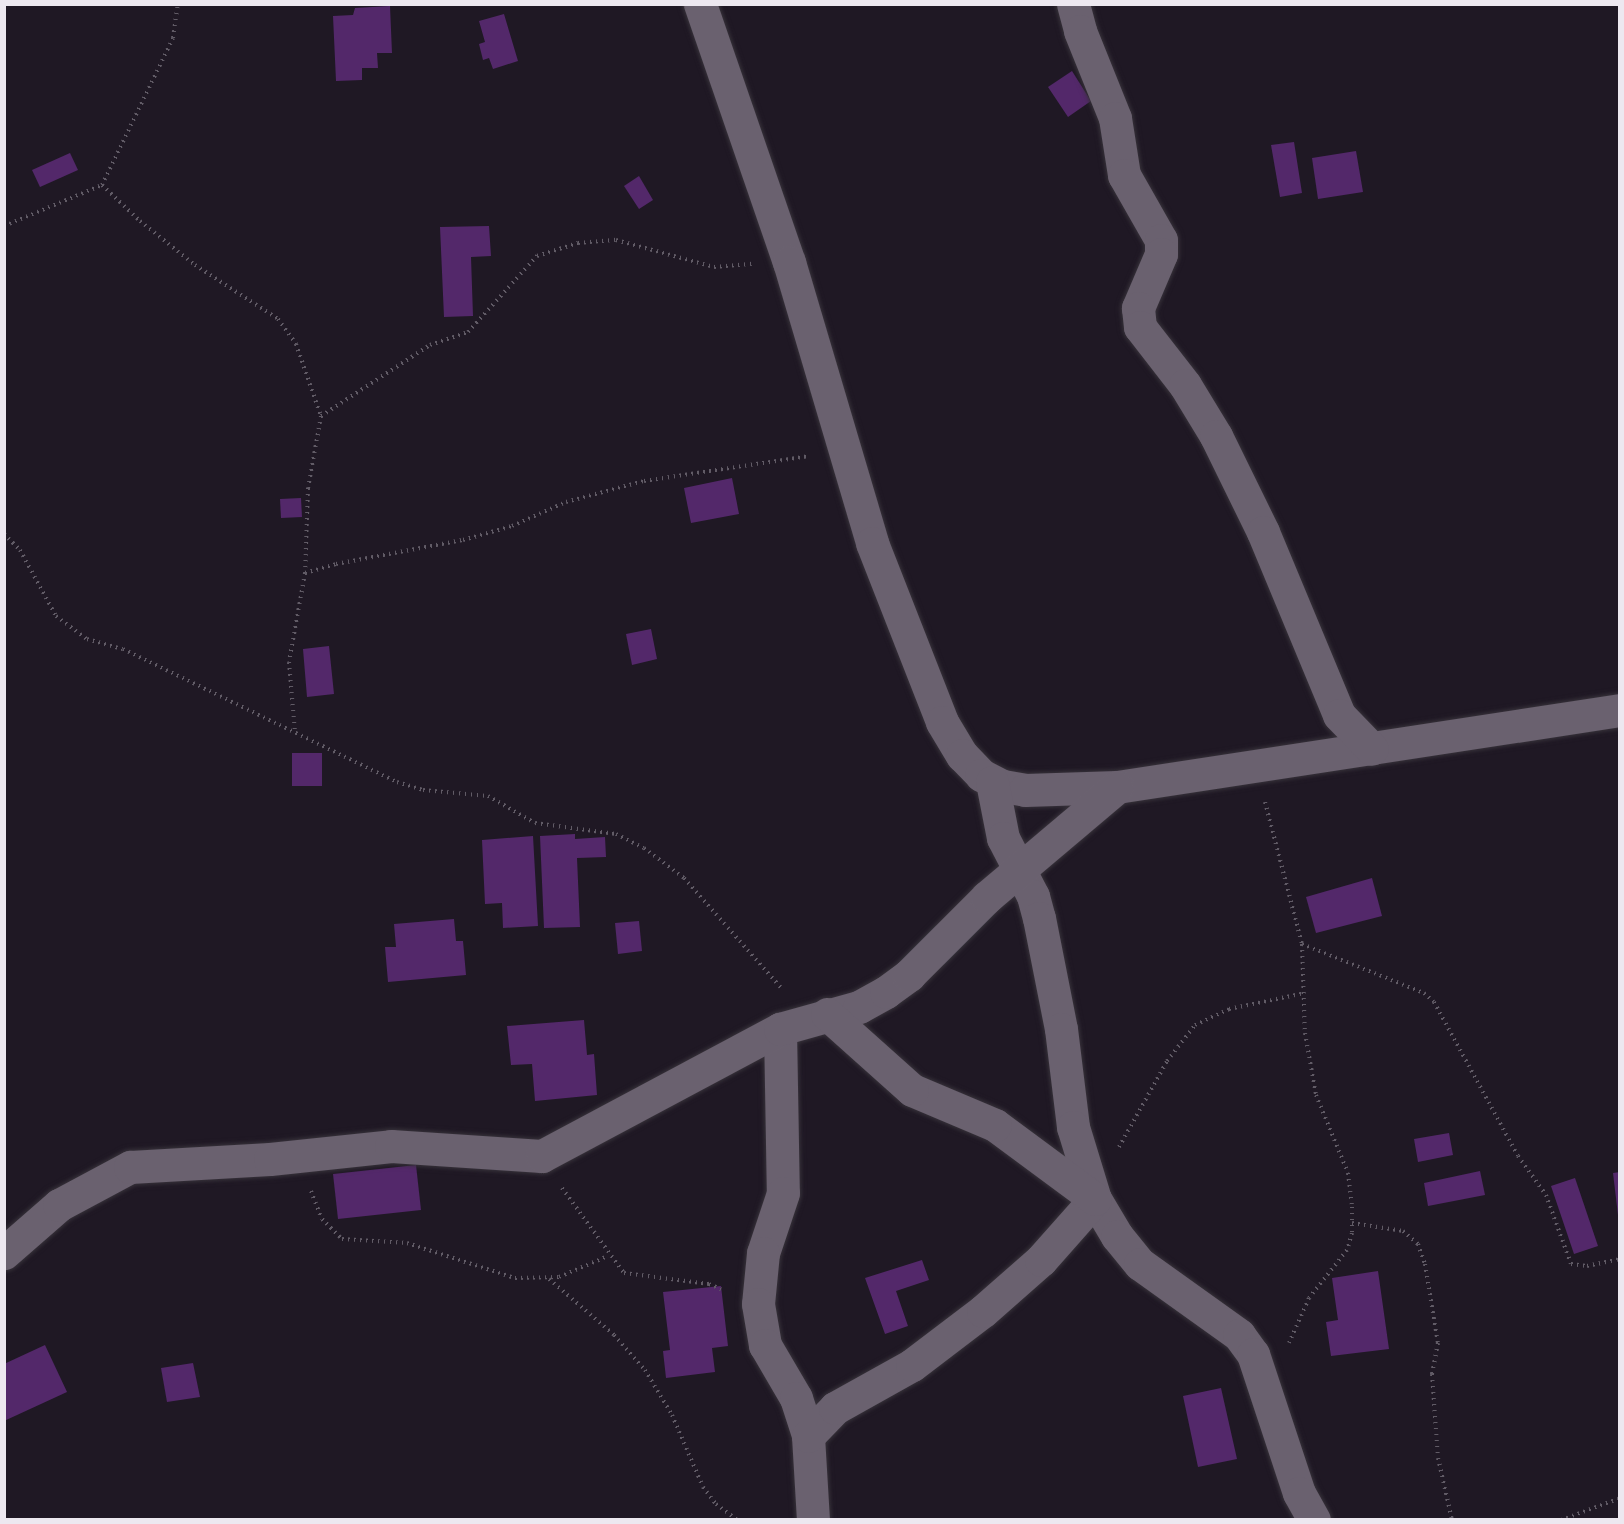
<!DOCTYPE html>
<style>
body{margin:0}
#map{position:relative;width:1624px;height:1524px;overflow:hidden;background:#1f1824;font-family:Rubik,sans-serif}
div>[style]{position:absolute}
.building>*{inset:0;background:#53286a}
.path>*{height:4px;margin-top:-2px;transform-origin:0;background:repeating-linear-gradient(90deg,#615b66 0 1.5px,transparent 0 6px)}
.roads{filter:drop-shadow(0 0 2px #37323a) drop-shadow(0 0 2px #37323a)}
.minor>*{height:33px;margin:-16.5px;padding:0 16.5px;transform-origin:16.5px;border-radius:16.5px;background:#6a616f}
span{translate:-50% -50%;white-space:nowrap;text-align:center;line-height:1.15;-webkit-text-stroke:4.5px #160f1a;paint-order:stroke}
.frame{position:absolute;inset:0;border:6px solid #ede8f0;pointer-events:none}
</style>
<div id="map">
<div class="building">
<i style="clip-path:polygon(390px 6px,392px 53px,377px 53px,378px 68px,362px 68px,362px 80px,336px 81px,333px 16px,353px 15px,355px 8px)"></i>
<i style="clip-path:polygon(504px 14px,518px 61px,493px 69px,489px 58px,483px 60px,479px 44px,485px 42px,479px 21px)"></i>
<i style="clip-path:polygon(1072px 71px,1091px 101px,1068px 117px,1048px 87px)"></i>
<i style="clip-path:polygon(1294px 142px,1302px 193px,1280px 197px,1271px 145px)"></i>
<i style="clip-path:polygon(1356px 151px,1363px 192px,1318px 199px,1312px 158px)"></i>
<i style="clip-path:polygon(70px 153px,78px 170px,40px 187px,32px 170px)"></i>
<i style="clip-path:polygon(639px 176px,653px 200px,639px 209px,624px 186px)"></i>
<i style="clip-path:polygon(489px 226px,491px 256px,471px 257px,473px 316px,444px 317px,440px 227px)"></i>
<i style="clip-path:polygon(732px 478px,739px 514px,691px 523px,684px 488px)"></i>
<i style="clip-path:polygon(301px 498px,302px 517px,281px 518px,280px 499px)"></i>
<i style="clip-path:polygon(651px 629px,657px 659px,632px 665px,626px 634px)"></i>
<i style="clip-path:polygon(329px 646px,334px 694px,307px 697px,303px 649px)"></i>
<i style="clip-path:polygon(292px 753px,322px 753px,322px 786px,292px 786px)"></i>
<i style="clip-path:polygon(575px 834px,575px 839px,605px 837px,606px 857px,577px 858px,580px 927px,544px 928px,540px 836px)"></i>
<i style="clip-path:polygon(533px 836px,538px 926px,503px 928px,502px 903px,485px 904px,482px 840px)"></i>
<i style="clip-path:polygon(1372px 878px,1382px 916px,1316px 933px,1306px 897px)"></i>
<i style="clip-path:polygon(454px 919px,456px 941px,463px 941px,466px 975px,388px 982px,385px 947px,396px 947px,394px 924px)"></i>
<i style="clip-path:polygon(639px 921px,642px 951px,618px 954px,615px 923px)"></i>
<i style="clip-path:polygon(584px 1020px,587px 1055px,594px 1054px,597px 1095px,535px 1101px,532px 1064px,511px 1065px,507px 1026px)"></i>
<i style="clip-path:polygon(1449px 1133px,1453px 1155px,1418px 1162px,1414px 1139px)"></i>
<i style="clip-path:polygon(416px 1165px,421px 1210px,338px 1219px,333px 1174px)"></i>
<i style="clip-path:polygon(1480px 1171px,1485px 1195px,1428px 1206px,1424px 1183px)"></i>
<i style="clip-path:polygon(1620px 1172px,1620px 1215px,1618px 1215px,1613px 1173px)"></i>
<i style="clip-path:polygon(1575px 1178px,1598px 1246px,1574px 1254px,1551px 1186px)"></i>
<i style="clip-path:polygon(922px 1260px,929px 1280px,896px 1291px,908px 1326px,885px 1334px,865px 1278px)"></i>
<i style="clip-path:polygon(1378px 1271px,1389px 1349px,1331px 1356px,1326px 1322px,1338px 1320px,1332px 1278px)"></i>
<i style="clip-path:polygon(721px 1286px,728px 1346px,712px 1348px,715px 1372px,666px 1378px,663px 1351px,670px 1350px,663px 1292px)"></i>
<i style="clip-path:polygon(45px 1345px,67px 1392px,4px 1421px,4px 1364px)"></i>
<i style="clip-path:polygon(193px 1363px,200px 1397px,167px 1402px,161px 1368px)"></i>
<i style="clip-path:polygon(1221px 1388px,1237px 1459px,1198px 1467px,1183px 1396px)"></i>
</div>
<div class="path">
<i style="left:102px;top:185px;width:52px;rotate:43.5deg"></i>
<i style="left:140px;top:221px;width:70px;rotate:38.7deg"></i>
<i style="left:195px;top:265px;width:99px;rotate:33deg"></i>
<i style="left:278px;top:319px;width:31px;rotate:54deg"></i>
<i style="left:296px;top:344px;width:76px;rotate:70.9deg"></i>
<i style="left:321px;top:416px;width:73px;rotate:100.2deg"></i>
<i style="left:308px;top:488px;width:85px;rotate:92deg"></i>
<i style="left:305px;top:573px;width:90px;rotate:100.2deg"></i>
<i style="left:289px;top:662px;width:70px;rotate:85.1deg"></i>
<i style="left:4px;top:226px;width:106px;rotate:-22.7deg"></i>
<i style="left:102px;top:185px;width:163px;rotate:-64.2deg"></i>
<i style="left:173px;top:38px;width:34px;rotate:-82deg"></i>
<i style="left:321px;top:416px;width:130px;rotate:-33.1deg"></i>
<i style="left:430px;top:345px;width:40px;rotate:-18.9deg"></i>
<i style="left:468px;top:332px;width:103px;rotate:-47.8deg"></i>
<i style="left:537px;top:256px;width:43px;rotate:-17.6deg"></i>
<i style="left:578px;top:243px;width:38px;rotate:-5deg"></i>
<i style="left:616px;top:240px;width:102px;rotate:15.4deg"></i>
<i style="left:714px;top:267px;width:38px;rotate:-5deg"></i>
<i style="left:4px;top:534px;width:23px;rotate:45deg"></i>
<i style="left:20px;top:550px;width:75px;rotate:61.4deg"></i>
<i style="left:56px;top:616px;width:39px;rotate:37deg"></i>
<i style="left:87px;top:639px;width:37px;rotate:16deg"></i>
<i style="left:123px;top:649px;width:305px;rotate:25.9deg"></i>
<i style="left:397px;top:782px;width:27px;rotate:17deg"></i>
<i style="left:423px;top:790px;width:65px;rotate:5.3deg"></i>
<i style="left:488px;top:796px;width:54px;rotate:29.9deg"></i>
<i style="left:535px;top:823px;width:82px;rotate:7.7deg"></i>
<i style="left:616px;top:834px;width:31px;rotate:27deg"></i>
<i style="left:644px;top:848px;width:50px;rotate:36.9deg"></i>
<i style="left:684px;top:878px;width:149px;rotate:48.5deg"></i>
<i style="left:305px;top:573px;width:32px;rotate:-16deg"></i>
<i style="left:336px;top:564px;width:129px;rotate:-10.7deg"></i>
<i style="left:463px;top:540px;width:51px;rotate:-15.9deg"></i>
<i style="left:512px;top:526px;width:59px;rotate:-24deg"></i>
<i style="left:566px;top:502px;width:81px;rotate:-15.1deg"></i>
<i style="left:644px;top:481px;width:167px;rotate:-8.6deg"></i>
<i style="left:1265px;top:802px;width:147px;rotate:75.4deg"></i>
<i style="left:1302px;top:944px;width:89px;rotate:88.1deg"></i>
<i style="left:1305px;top:1033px;width:63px;rotate:79.9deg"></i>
<i style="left:1316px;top:1095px;width:84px;rotate:67.7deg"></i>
<i style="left:1348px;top:1173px;width:34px;rotate:83deg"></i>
<i style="left:1352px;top:1207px;width:26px;rotate:90deg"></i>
<i style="left:1352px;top:1233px;width:18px;rotate:106deg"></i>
<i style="left:1347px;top:1250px;width:61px;rotate:128.4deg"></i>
<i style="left:1309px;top:1298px;width:49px;rotate:114deg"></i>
<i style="left:1302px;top:944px;width:131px;rotate:21.9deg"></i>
<i style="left:1424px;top:993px;width:13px;rotate:42deg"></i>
<i style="left:1434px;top:1002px;width:175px;rotate:61.4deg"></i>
<i style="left:1518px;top:1156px;width:48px;rotate:54.3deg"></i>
<i style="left:1546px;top:1195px;width:73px;rotate:70.1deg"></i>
<i style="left:1571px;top:1264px;width:16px;rotate:7deg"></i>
<i style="left:1587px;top:1266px;width:34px;rotate:-12deg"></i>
<i style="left:1119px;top:1147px;width:98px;rotate:-60.8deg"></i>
<i style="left:1167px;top:1061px;width:46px;rotate:-52.1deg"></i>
<i style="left:1195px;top:1025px;width:38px;rotate:-25deg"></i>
<i style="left:1229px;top:1009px;width:78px;rotate:-11.9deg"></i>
<i style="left:562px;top:1188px;width:105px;rotate:53.9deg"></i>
<i style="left:624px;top:1273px;width:86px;rotate:7.4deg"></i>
<i style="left:709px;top:1284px;width:13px;rotate:23deg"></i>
<i style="left:311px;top:1191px;width:30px;rotate:69deg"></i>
<i style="left:322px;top:1219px;width:28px;rotate:45deg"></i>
<i style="left:342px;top:1239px;width:65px;rotate:3.5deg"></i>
<i style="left:407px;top:1243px;width:114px;rotate:18deg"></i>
<i style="left:515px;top:1278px;width:44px;rotate:-1.3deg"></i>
<i style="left:559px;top:1277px;width:53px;rotate:-23.2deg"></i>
<i style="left:1352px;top:1223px;width:52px;rotate:8.9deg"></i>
<i style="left:1403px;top:1231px;width:20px;rotate:41deg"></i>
<i style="left:1418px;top:1244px;width:21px;rotate:71deg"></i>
<i style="left:1425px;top:1264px;width:80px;rotate:80.7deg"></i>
<i style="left:1438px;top:1343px;width:32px;rotate:101deg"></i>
<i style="left:1432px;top:1374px;width:84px;rotate:85.9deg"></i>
<i style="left:1438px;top:1458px;width:64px;rotate:77.3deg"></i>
<i style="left:549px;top:1279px;width:86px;rotate:40.7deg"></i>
<i style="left:614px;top:1335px;width:47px;rotate:48.5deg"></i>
<i style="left:645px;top:1370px;width:52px;rotate:59deg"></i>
<i style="left:672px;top:1415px;width:78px;rotate:66.7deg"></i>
<i style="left:703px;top:1487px;width:21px;rotate:53deg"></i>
<i style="left:716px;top:1504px;width:26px;rotate:37deg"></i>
<i style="left:1561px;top:1520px;width:63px;rotate:-20.4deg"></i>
</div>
<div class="roads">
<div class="minor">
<i style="left:700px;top:4px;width:273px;rotate:71deg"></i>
<i style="left:789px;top:262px;width:293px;rotate:73.5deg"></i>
<i style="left:872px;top:543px;width:192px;rotate:68.6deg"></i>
<i style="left:942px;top:722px;width:39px;rotate:59deg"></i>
<i style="left:962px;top:755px;width:28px;rotate:46deg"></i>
<i style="left:981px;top:775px;width:25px;rotate:27deg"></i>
<i style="left:1003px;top:786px;width:22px;rotate:10deg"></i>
<i style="left:1025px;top:790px;width:92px;rotate:-1.9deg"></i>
<i style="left:1117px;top:787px;width:509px;rotate:-8.7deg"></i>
<i style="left:1073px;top:4px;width:28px;rotate:75deg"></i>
<i style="left:1080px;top:31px;width:94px;rotate:68.1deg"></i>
<i style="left:1115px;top:118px;width:58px;rotate:81deg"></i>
<i style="left:1124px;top:175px;width:75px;rotate:60.4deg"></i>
<i style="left:1161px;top:240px;width:14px;rotate:90deg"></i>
<i style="left:1161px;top:254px;width:59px;rotate:113.1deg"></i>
<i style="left:1138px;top:308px;width:19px;rotate:84deg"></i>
<i style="left:1140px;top:327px;width:73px;rotate:52.2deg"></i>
<i style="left:1185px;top:385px;width:60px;rotate:58.7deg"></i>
<i style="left:1216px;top:436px;width:107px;rotate:63.9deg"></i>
<i style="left:1263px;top:532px;width:198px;rotate:67.4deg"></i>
<i style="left:1339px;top:715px;width:47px;rotate:45.9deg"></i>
<i style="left:992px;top:782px;width:57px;rotate:78.9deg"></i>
<i style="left:1003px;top:838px;width:65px;rotate:62.7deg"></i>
<i style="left:1033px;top:896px;width:23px;rotate:75deg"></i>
<i style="left:1039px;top:918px;width:113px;rotate:78.8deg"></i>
<i style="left:1061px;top:1029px;width:99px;rotate:83deg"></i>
<i style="left:1073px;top:1127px;width:75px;rotate:73deg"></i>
<i style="left:1095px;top:1199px;width:43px;rotate:59.3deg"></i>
<i style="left:1117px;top:1236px;width:36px;rotate:51deg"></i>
<i style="left:1140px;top:1264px;width:122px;rotate:35.6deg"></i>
<i style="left:1239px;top:1335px;width:24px;rotate:54deg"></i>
<i style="left:1253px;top:1354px;width:146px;rotate:71.7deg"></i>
<i style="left:1299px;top:1493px;width:31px;rotate:61deg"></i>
<i style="left:780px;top:1029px;width:164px;rotate:89deg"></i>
<i style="left:783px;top:1193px;width:63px;rotate:108.4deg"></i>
<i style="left:763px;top:1253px;width:51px;rotate:95.6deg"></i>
<i style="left:758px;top:1304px;width:42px;rotate:80.3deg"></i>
<i style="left:765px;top:1345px;width:61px;rotate:59.7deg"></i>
<i style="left:796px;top:1398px;width:40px;rotate:72deg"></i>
<i style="left:808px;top:1436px;width:84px;rotate:86.6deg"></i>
<i style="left:4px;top:1253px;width:73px;rotate:-41.1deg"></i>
<i style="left:59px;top:1205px;width:81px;rotate:-28.2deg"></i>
<i style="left:130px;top:1167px;width:140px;rotate:-3.3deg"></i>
<i style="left:270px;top:1159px;width:122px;rotate:-6.1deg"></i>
<i style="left:391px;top:1146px;width:151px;rotate:3.8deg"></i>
<i style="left:542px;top:1156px;width:270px;rotate:-28.1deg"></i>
<i style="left:780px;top:1029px;width:82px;rotate:-15.6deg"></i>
<i style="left:859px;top:1007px;width:31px;rotate:-29deg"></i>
<i style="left:886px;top:992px;width:29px;rotate:-36deg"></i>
<i style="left:909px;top:975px;width:110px;rotate:-45deg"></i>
<i style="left:987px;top:897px;width:170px;rotate:-40.2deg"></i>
<i style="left:808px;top:1436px;width:39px;rotate:-46deg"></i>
<i style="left:835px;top:1408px;width:88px;rotate:-29.2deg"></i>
<i style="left:912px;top:1365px;width:89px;rotate:-37.3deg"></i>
<i style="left:983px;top:1311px;width:77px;rotate:-41.3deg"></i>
<i style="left:1041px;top:1260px;width:81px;rotate:-48.5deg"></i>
<i style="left:1095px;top:1199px;width:124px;rotate:-143.5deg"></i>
<i style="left:995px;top:1125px;width:90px;rotate:-157.1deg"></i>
<i style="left:912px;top:1090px;width:114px;rotate:-138.2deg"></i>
</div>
</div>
<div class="frame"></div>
</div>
